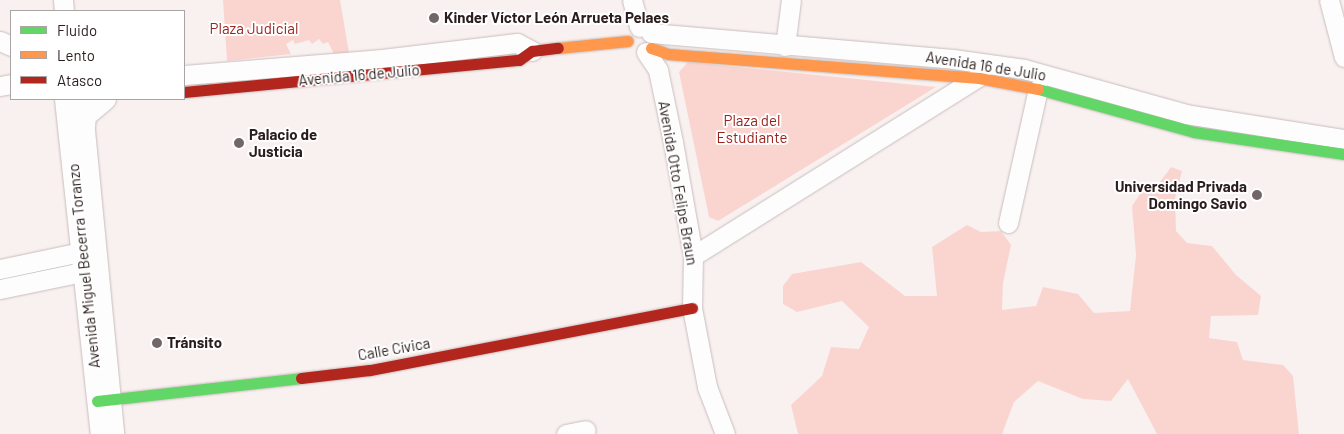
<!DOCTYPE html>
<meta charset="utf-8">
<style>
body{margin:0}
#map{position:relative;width:1344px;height:434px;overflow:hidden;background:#f9f1f0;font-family:Barlow,sans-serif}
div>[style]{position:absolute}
.green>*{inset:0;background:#fad5d0}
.roads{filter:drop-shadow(0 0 1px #c8bdbc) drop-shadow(0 0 1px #c8bdbc)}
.street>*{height:19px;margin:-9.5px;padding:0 9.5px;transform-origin:9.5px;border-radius:9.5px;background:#fefdfd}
.fast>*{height:11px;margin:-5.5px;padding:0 5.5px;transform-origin:5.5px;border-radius:5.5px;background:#63d668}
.slow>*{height:11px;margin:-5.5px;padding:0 5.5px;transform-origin:5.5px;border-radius:5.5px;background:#ff974d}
.jam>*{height:11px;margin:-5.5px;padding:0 5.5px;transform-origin:5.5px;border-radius:5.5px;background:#b3261e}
.dots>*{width:14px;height:14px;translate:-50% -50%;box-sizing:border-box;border:2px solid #fff;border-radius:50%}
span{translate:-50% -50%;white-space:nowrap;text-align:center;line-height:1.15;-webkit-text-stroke:4px #fff;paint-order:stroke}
.poi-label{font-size:15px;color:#2a1d1c;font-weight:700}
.left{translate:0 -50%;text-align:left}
.right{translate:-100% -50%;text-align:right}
.park-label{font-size:15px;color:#9a211c}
.street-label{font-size:15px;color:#2a1d1c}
.legend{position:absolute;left:10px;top:10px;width:175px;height:90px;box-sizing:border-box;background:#fff;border:1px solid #aaa5a4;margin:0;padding:6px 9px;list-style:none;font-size:15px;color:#2a1d1c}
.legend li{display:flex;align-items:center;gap:10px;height:25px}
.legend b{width:25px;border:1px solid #aaa5a4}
</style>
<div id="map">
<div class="green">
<i style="clip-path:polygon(223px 0,340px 0,349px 53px,334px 54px,328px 42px,323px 44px,319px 39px,312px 44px,309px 40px,295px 44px,293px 40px,286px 44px,291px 54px,227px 61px)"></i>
<i style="clip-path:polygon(688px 62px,936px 87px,718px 221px,709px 217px,679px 72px)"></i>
<i style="clip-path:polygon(1171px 167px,1182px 171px,1175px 198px,1176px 231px,1187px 243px,1212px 246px,1236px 275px,1261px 296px,1258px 315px,1211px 316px,1209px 338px,1237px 342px,1243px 360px,1283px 365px,1293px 376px,1299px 434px,1157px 434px,1128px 379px,1111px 401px,1083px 399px,1038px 381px,1014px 402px,1002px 434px,798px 434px,791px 405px,822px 376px,831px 347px,859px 349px,869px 327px,842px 301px,797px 312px,783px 304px,783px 286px,792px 274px,861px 262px,905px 296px,937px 296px,932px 247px,967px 225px,981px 232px,1001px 231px,1011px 245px,1003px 283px,1002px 310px,1036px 306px,1043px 287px,1078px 294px,1094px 313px,1130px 311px,1136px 255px,1132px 206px,1142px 191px,1157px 186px)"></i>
</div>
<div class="roads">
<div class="street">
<i style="left:63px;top:0;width:11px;rotate:85deg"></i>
<i style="left:632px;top:0;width:28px;rotate:75deg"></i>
<i style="left:1329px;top:0;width:59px;rotate:75.3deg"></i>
<i style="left:651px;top:33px;width:303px;rotate:4.9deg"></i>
<i style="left:953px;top:59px;width:72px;rotate:8deg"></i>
<i style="left:1024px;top:69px;width:168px;rotate:15.5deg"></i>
<i style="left:1186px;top:114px;width:160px;rotate:9deg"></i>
<i style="left:0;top:41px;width:12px;rotate:24deg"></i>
<i style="left:785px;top:46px;width:46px;rotate:-82.6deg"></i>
<i style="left:646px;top:52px;width:22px;rotate:56deg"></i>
<i style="left:658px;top:70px;width:74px;rotate:78.2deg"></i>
<i style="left:673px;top:142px;width:116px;rotate:80deg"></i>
<i style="left:693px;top:256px;width:52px;rotate:91.1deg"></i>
<i style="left:692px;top:308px;width:80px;rotate:79.2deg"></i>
<i style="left:707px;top:387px;width:50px;rotate:69deg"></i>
<i style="left:184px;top:75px;width:199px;rotate:-4.6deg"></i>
<i style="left:382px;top:59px;width:136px;rotate:-6.8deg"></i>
<i style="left:517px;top:43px;width:17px;rotate:28deg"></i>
<i style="left:0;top:86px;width:11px;rotate:-10deg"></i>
<i style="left:64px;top:99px;width:337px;rotate:83.9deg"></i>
<i style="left:82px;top:99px;width:337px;rotate:84.5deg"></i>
<i style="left:85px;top:127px;width:11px;rotate:-85deg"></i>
<i style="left:86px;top:116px;width:26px;rotate:-40deg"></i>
<i style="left:1008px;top:223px;width:137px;rotate:-77.4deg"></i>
<i style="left:693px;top:256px;width:340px;rotate:-32.1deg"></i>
<i style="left:0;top:269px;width:97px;rotate:-11.9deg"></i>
<i style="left:0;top:289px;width:99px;rotate:-11.7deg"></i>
<i style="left:566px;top:434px;width:20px;rotate:-11deg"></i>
</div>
<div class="fast">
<i style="left:1038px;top:89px;width:162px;rotate:15.4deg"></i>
<i style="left:1194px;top:132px;width:152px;rotate:8.3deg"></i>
<i style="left:97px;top:401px;width:205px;rotate:-6.4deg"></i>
</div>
<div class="slow">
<i style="left:558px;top:48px;width:70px;rotate:-5.7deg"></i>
<i style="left:651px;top:48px;width:18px;rotate:19deg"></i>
<i style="left:668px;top:54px;width:312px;rotate:4.4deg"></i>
<i style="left:979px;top:78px;width:60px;rotate:10.6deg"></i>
</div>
<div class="jam">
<i style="left:184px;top:92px;width:337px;rotate:-5.5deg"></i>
<i style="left:519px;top:60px;width:16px;rotate:-35deg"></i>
<i style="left:532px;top:51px;width:26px;rotate:-7deg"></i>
<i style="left:301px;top:378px;width:69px;rotate:-6.6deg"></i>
<i style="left:370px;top:370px;width:328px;rotate:-10.9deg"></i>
</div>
</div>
<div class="dots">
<i style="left:434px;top:18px;background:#726766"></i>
<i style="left:239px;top:143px;background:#726766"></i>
<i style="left:1257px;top:195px;background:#726766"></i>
<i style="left:157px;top:343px;background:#726766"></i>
</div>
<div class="poi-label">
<span class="left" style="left:444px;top:18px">Kinder Víctor León Arrueta Pelaes</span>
<span class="left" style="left:249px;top:143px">Palacio de<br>Justicia</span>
<span class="right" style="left:1247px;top:195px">Universidad Privada<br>Domingo Savio</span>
<span class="left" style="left:167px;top:343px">Tránsito</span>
</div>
<div class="park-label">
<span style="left:254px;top:29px">Plaza Judicial</span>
<span style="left:752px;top:129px">Plaza del<br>Estudiante</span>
</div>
<div class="street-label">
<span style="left:986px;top:66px;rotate:9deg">Avenida 16 de Julio</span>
<span style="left:359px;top:75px;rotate:-5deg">Avenida 16 de Julio</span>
<span style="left:678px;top:183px;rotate:80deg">Avenida Otto Felipe Braun</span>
<span style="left:84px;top:266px;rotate:-96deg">Avenida Miguel Becerra Toranzo</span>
<span style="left:394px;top:349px;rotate:-10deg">Calle Cívica</span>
</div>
<ul class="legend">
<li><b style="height:6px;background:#63d668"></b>Fluido</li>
<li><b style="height:6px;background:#ff974d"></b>Lento</li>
<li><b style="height:6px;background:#b3261e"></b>Atasco</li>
</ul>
</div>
